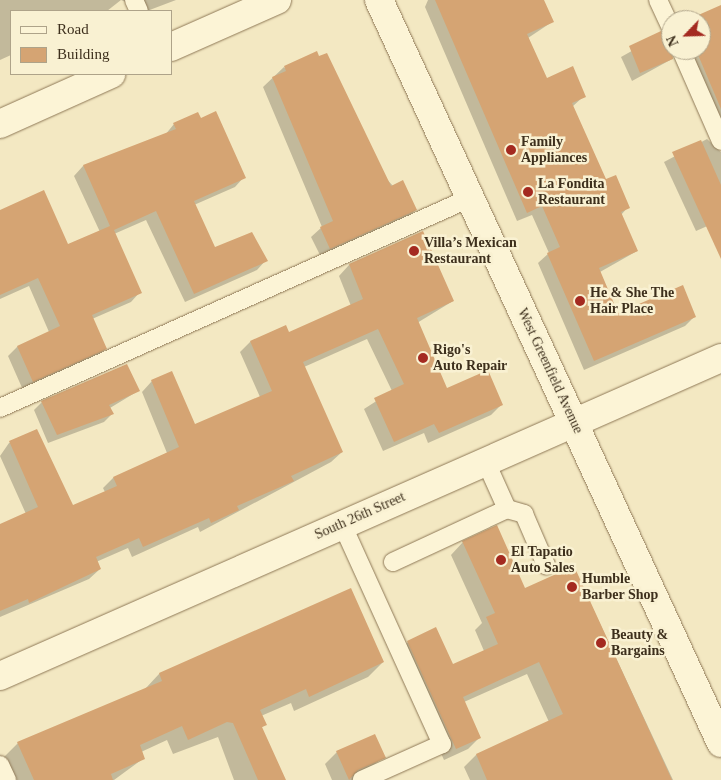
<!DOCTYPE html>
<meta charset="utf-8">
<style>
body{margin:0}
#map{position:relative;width:721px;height:780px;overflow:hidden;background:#f3e8c2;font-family:Georgia,serif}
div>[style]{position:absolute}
.shadow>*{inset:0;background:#0003}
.building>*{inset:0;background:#d5a473}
.roads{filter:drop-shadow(0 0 1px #8f7957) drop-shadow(0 0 1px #8f7957)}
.lane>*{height:18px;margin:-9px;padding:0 9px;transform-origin:9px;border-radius:9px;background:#fcf4d6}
.street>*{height:28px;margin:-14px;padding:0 14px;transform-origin:14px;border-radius:14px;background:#fcf4d6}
.secondary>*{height:28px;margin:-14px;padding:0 14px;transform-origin:14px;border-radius:14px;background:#fcf4d6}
.dots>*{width:14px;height:14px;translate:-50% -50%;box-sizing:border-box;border:2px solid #f9f1d2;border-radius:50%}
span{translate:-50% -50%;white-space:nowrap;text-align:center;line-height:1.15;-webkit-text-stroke:5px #f9f1d2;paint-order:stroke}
.poi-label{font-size:14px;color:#3d2f1c;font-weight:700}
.left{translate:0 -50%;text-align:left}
.street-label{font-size:14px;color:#3d2f1c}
.legend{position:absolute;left:10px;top:10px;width:162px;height:65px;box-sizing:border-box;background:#f9f1d2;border:1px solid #aea389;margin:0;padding:6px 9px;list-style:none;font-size:15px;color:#3d2f1c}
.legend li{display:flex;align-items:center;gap:10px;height:25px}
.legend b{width:25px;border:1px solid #aea389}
.north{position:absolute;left:661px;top:10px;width:50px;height:50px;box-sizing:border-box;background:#f9f1d2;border:1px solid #aea389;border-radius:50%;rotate:246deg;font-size:14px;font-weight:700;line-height:20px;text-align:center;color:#3d2f1c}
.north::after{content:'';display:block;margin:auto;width:18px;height:22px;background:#a42a20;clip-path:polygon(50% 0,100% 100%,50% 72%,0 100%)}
</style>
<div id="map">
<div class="shadow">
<i style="clip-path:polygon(0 0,176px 0,147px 11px,121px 0,107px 11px,11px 11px,11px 55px,0 60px)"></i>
<i style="clip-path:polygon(428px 0,541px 0,552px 22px,528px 38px,546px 79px,584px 96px,572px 107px,605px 181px,628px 207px,621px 215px,637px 251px,600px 272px,618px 314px,695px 316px,685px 326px,584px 370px,538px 263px,549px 253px,532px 215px,517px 221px,425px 7px)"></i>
<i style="clip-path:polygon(721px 7px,721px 145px,687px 58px,671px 50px,701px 50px,701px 20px,690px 20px)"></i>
<i style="clip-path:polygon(662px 34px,671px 38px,672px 59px,632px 81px,621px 57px)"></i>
<i style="clip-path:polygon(284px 67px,415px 210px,406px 220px,321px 257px,311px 237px,322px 227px,263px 87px)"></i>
<i style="clip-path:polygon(174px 124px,244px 177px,235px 187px,194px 205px,214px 248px,266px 260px,257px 270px,185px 302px,146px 220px,114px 234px,140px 292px,131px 302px,92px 319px,106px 348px,96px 358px,23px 390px,8px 356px,17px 347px,49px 332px,29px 286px,0 299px,0 212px,68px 246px,100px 232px,74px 176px,83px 166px,165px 135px)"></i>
<i style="clip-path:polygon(707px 139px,721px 152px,721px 220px,696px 231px,664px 162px)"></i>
<i style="clip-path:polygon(422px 232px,453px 301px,417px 323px,446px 389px,502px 404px,491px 415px,428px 443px,424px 433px,383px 451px,364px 409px,392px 391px,367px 339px,304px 367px,342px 452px,331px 462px,200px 532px,198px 527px,132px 557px,128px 548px,96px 562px,100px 569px,89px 579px,0 617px,0 526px,26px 514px,0 456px,9px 443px,36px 430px,72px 507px,105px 492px,103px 488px,113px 478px,167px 453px,142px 392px,152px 381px,195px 426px,260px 397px,240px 352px,250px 342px,285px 326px,289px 334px,351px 306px,339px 276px,349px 265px)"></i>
<i style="clip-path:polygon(138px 391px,110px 408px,112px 414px,104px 422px,48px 443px,34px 410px,42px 402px)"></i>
<i style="clip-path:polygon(463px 542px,524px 590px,574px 568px,673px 780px,470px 780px,464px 767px,476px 755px,549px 722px,527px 674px,464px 702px,480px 737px,468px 749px,444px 760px,396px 654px,408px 642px,452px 666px,484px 651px,475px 630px,482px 623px,451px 555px)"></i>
<i style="clip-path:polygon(351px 590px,383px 662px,368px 677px,294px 711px,291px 703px,261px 716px,265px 725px,261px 728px,284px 780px,234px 780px,218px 737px,173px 754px,167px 740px,141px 752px,144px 758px,114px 780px,13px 780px,3px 758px,18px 743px,145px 689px,159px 674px)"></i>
<i style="clip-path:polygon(337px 752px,384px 757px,353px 780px,332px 780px,325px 764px)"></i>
</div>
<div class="building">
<i style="clip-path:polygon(435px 0,544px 0,554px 22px,527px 34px,547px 78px,573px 66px,586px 97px,572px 103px,606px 179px,616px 175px,630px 208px,621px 212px,638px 251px,599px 268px,618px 313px,683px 285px,696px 317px,594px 361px,547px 253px,560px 247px,542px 206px,527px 213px)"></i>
<i style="clip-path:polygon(721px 5px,721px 109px,696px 50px,701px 50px,701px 20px,687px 20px)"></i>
<i style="clip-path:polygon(661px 31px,671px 38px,673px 59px,640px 73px,629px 46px)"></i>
<i style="clip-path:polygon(317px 51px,319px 56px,327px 53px,391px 186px,403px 180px,417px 210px,330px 249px,320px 227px,333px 221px,272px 77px,286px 71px,284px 66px)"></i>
<i style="clip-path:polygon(216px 111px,246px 178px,194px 201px,215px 247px,252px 232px,268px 261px,194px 294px,156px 211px,114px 230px,142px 293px,92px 315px,107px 349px,33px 382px,17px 346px,60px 326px,38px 278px,0 295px,0 210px,44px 190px,68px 244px,110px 226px,83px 165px,176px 129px,173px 123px,198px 112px,201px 118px)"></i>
<i style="clip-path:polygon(701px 140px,721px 185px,721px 259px,672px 152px)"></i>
<i style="clip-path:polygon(423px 231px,454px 301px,417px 318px,447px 388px,488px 370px,503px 405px,439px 433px,434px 424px,394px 442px,374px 398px,404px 384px,378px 329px,303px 362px,343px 452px,291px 476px,294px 481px,237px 506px,239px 510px,211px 523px,209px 518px,143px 547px,139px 538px,96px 557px,101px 569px,29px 603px,28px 599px,0 611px,0 524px,38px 507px,9px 441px,37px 429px,73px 505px,117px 486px,113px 477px,179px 447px,151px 380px,172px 371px,195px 424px,272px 391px,250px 341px,286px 325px,289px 332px,363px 299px,349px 264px)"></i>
<i style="clip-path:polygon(127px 364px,140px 391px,109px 405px,114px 414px,57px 435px,41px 401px)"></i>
<i style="clip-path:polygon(497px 525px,525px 588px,574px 566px,672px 780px,487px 780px,476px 754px,563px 714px,539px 662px,463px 697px,481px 738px,456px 749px,407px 641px,436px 627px,453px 664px,498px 644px,486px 617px,495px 613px,462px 541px)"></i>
<i style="clip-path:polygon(351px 588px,384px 662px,309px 697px,306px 689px,260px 710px,267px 725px,262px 727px,286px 780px,258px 780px,233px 723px,227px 722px,188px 740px,182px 726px,140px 745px,145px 759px,111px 774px,113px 780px,34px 780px,17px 742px,162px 681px,159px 673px)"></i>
<i style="clip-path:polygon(375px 734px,386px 758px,358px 770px,349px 780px,336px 751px)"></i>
</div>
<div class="roads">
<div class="lane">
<i style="left:134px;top:0;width:12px;rotate:66deg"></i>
<i style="left:658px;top:0;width:31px;rotate:65deg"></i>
<i style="left:681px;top:50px;width:99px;rotate:66.3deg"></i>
<i style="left:0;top:408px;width:515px;rotate:-24.08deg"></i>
<i style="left:485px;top:460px;width:54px;rotate:65.8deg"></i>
<i style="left:507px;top:509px;width:18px;rotate:16deg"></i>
<i style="left:524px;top:514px;width:56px;rotate:66.7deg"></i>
<i style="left:342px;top:524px;width:242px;rotate:65.6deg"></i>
<i style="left:442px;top:744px;width:88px;rotate:155.8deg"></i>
<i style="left:393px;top:562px;width:126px;rotate:-24.9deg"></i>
<i style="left:0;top:765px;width:17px;rotate:65deg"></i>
</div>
<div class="street">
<i style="left:171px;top:47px;width:116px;rotate:-23.9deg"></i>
<i style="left:0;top:124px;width:122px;rotate:-24.2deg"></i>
<i style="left:0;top:676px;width:788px;rotate:-23.8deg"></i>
</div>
<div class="secondary">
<i style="left:379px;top:0;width:818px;rotate:65.28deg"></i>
</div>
</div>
<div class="dots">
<i style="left:511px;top:150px;background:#a42a20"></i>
<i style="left:528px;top:192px;background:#a42a20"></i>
<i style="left:414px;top:251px;background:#a42a20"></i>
<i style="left:580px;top:301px;background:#a42a20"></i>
<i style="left:423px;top:358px;background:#a42a20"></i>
<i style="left:501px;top:560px;background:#a42a20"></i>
<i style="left:572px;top:587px;background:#a42a20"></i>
<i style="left:601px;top:643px;background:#a42a20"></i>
</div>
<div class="poi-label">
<span class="left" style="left:521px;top:150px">Family<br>Appliances</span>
<span class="left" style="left:538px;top:192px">La Fondita<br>Restaurant</span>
<span class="left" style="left:424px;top:251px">Villa’s Mexican<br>Restaurant</span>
<span class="left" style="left:590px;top:301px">He &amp; She The<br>Hair Place</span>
<span class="left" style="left:433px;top:358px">Rigo's<br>Auto Repair</span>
<span class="left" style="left:511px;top:560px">El Tapatio<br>Auto Sales</span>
<span class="left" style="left:582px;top:587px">Humble<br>Barber Shop</span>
<span class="left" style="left:611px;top:643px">Beauty &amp;<br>Bargains</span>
</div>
<div class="street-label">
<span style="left:550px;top:371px;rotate:65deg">West Greenfield Avenue</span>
<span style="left:360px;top:516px;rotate:-24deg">South 26th Street</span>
</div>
<ul class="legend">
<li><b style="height:6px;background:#fcf4d6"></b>Road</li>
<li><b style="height:14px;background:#d5a473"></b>Building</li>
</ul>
<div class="north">N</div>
</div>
